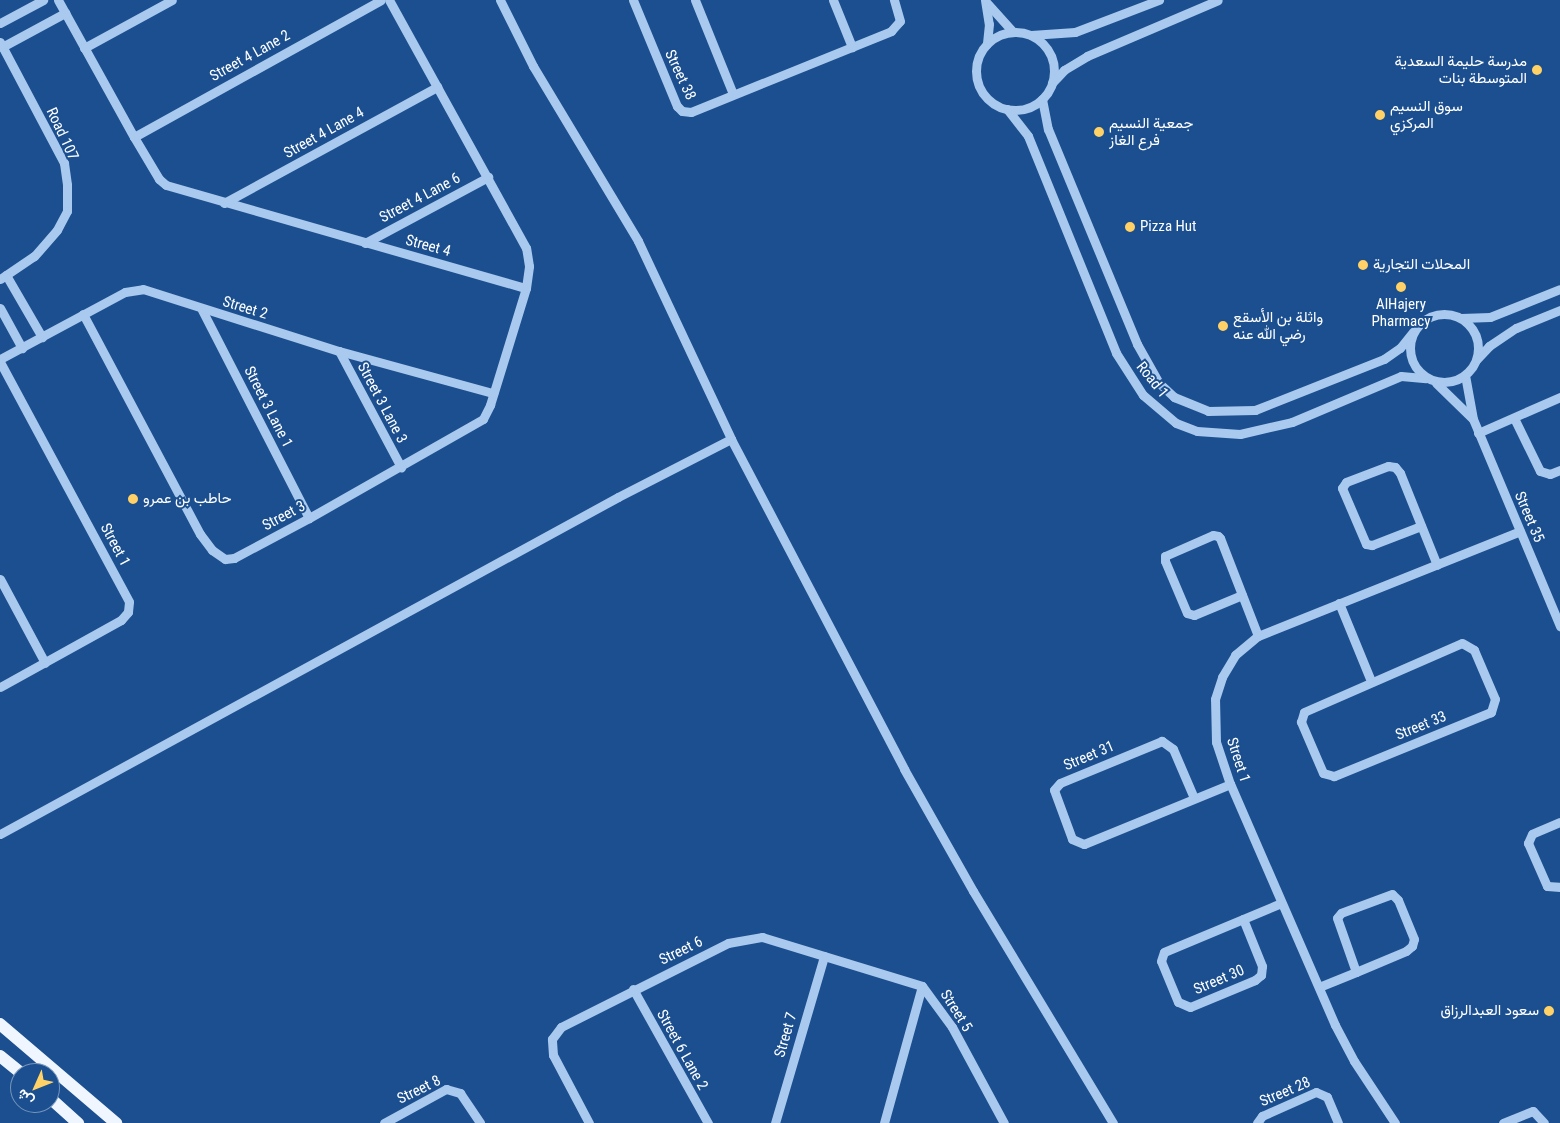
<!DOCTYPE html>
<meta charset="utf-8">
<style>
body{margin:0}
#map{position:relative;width:1560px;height:1123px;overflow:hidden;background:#1b4f8f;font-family:"Roboto Condensed",Vazirmatn,sans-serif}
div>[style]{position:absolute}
.minor>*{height:9px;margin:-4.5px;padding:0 4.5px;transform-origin:4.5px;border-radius:4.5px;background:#a9c9ee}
.minor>.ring{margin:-4.5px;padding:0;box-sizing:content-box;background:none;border:9px solid #a9c9ee;border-radius:50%}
.major>*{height:12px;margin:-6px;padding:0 6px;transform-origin:6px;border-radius:6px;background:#f0f6ff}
.dots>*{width:14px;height:14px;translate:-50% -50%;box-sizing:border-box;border:2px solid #1b4f8f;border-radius:50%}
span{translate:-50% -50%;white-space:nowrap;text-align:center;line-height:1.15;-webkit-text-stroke:4px #1b4f8f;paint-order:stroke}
.street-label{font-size:15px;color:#fff}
.poi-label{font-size:15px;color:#fff}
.right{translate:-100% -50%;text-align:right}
.left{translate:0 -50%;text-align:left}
.north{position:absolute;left:10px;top:1063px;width:50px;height:50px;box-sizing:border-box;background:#1b4f8f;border:1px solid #7695bc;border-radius:50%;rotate:226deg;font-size:14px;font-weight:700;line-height:20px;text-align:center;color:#fff}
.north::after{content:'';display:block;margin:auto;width:18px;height:22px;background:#ffd166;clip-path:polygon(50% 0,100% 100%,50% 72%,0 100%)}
</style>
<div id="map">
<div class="minor">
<i style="left:58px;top:0;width:157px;rotate:61deg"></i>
<i style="left:134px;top:137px;width:49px;rotate:59.2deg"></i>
<i style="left:159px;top:179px;width:9px;rotate:41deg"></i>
<i style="left:166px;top:185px;width:374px;rotate:16deg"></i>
<i style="left:500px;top:0;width:74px;rotate:63.4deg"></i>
<i style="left:533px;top:66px;width:204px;rotate:59deg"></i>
<i style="left:638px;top:241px;width:219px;rotate:64.8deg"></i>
<i style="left:731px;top:439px;width:373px;rotate:62.3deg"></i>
<i style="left:904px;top:769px;width:140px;rotate:60.5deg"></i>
<i style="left:973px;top:891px;width:271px;rotate:58.9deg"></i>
<i style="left:633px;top:0;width:115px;rotate:67.5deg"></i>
<i style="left:677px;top:106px;width:7px;rotate:45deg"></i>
<i style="left:682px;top:111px;width:9px;rotate:6deg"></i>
<i style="left:691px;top:112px;width:216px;rotate:-22deg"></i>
<i style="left:891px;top:31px;width:13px;rotate:-48deg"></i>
<i style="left:900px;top:21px;width:22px;rotate:-106deg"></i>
<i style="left:695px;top:0;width:101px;rotate:68deg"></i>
<i style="left:833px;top:0;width:51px;rotate:68deg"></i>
<i style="left:985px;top:0;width:24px;rotate:81deg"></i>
<i style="left:989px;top:24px;width:20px;rotate:96deg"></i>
<i style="left:987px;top:3px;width:39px;rotate:48deg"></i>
<i style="left:0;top:23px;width:49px;rotate:-28.1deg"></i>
<i class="ring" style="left:976px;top:32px;width:69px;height:69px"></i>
<i style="left:1031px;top:35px;width:44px;rotate:-3.9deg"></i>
<i style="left:1075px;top:32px;width:90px;rotate:-20.9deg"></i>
<i style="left:0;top:42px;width:137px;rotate:62.1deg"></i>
<i style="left:64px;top:163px;width:22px;rotate:82deg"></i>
<i style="left:67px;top:185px;width:26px;rotate:90deg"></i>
<i style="left:67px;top:211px;width:21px;rotate:118deg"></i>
<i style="left:57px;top:230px;width:35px;rotate:131deg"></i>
<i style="left:34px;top:256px;width:41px;rotate:145.9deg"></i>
<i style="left:2px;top:47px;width:72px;rotate:-28.4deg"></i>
<i style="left:84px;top:48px;width:100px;rotate:-28.6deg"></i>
<i style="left:1052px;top:83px;width:18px;rotate:-47deg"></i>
<i style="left:1064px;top:70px;width:27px;rotate:-31deg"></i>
<i style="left:1087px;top:56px;width:142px;rotate:-23.1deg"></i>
<i style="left:1042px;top:99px;width:31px;rotate:79deg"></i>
<i style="left:1048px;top:129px;width:233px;rotate:67.5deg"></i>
<i style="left:1137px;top:344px;width:45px;rotate:60.6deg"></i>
<i style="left:1159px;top:383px;width:21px;rotate:43deg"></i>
<i style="left:1174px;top:397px;width:37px;rotate:22deg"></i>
<i style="left:1208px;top:411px;width:47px;rotate:-1.2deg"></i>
<i style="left:1255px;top:410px;width:139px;rotate:-21.6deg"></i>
<i style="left:1384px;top:359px;width:19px;rotate:-35deg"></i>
<i style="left:1400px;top:348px;width:21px;rotate:-51deg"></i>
<i style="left:1007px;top:109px;width:34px;rotate:52deg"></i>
<i style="left:1028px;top:136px;width:234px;rotate:67.9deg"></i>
<i style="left:1116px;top:353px;width:50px;rotate:57.3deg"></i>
<i style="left:1143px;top:395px;width:43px;rotate:40.3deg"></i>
<i style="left:1176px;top:423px;width:22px;rotate:21deg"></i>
<i style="left:1197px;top:431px;width:43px;rotate:4deg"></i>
<i style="left:1240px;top:434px;width:53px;rotate:-13deg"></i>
<i style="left:1292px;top:422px;width:118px;rotate:-22.9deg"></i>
<i style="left:1401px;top:376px;width:25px;rotate:5deg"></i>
<i style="left:134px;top:137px;width:282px;rotate:-29deg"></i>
<i style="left:224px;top:203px;width:243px;rotate:-28.6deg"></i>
<i style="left:365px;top:243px;width:140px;rotate:-28.2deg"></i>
<i style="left:6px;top:275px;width:72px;rotate:59.9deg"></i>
<i style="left:0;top:308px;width:46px;rotate:61.2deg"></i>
<i style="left:202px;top:310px;width:234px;rotate:62.8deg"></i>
<i class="ring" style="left:1410px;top:314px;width:59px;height:59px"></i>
<i style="left:83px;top:314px;width:249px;rotate:62deg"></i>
<i style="left:200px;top:534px;width:20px;rotate:53deg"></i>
<i style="left:212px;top:550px;width:16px;rotate:35deg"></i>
<i style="left:225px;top:559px;width:9px;rotate:-6deg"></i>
<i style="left:234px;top:558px;width:85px;rotate:-28.1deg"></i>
<i style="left:309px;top:518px;width:200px;rotate:-29.6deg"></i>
<i style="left:483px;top:419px;width:16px;rotate:-63deg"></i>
<i style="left:490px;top:405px;width:122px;rotate:-72.9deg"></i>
<i style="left:526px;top:288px;width:22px;rotate:-82deg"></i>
<i style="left:529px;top:266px;width:18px;rotate:-99deg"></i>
<i style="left:526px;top:248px;width:283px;rotate:-118.9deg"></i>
<i style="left:1461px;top:318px;width:29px;rotate:-2deg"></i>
<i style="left:1490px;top:317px;width:75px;rotate:-21.8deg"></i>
<i style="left:339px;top:351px;width:132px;rotate:61.9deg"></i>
<i style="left:0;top:359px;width:142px;rotate:-28.2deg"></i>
<i style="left:125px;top:292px;width:18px;rotate:-9deg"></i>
<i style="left:143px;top:289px;width:206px;rotate:17.6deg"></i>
<i style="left:339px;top:351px;width:160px;rotate:15.3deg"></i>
<i style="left:1477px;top:359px;width:18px;rotate:-47deg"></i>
<i style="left:1489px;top:346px;width:32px;rotate:-34deg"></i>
<i style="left:1516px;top:328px;width:48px;rotate:-22.2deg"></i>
<i style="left:0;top:362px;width:272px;rotate:61.7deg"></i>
<i style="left:129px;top:602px;width:10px;rotate:96deg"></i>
<i style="left:128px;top:612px;width:11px;rotate:131deg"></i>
<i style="left:121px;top:620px;width:138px;rotate:151deg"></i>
<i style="left:1465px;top:375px;width:45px;rotate:79.7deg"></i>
<i style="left:1473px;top:419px;width:225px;rotate:67.2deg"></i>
<i style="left:1436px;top:383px;width:49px;rotate:44.2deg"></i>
<i style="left:1514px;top:418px;width:59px;rotate:63.9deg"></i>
<i style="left:1540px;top:471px;width:10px;rotate:17deg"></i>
<i style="left:1550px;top:474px;width:11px;rotate:-22deg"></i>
<i style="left:1478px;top:433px;width:90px;rotate:-23.7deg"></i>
<i style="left:1421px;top:526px;width:53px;rotate:158.8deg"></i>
<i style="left:1372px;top:545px;width:6px;rotate:-171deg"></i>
<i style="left:1366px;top:544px;width:61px;rotate:-113.2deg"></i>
<i style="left:1342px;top:488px;width:7px;rotate:-56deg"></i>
<i style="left:1346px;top:482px;width:45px;rotate:-20.9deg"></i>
<i style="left:1388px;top:466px;width:7px;rotate:8deg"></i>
<i style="left:1395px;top:467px;width:8px;rotate:50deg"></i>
<i style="left:1400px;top:473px;width:99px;rotate:68.1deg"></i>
<i style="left:0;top:579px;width:95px;rotate:61.8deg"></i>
<i style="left:1242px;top:595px;width:52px;rotate:157.4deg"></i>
<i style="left:1194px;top:615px;width:7px;rotate:-164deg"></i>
<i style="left:1187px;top:613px;width:56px;rotate:-112.9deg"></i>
<i style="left:1165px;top:561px;width:5px;rotate:-90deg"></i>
<i style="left:1165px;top:556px;width:52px;rotate:-23.6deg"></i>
<i style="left:1213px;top:535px;width:5px;rotate:11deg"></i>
<i style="left:1218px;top:536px;width:3px;rotate:45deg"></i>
<i style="left:1220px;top:538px;width:105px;rotate:68.8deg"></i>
<i style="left:1339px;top:603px;width:84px;rotate:67.7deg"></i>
<i style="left:1462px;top:643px;width:14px;rotate:30deg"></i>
<i style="left:1474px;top:650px;width:53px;rotate:66.8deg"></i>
<i style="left:1495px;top:699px;width:14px;rotate:107deg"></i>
<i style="left:1491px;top:712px;width:170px;rotate:157.8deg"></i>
<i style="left:1334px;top:776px;width:11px;rotate:-165deg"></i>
<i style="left:1323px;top:773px;width:56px;rotate:-113.3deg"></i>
<i style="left:1301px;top:722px;width:10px;rotate:-73deg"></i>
<i style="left:1304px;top:712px;width:172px;rotate:-23.6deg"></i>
<i style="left:1194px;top:798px;width:53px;rotate:-113.2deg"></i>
<i style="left:1173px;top:749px;width:14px;rotate:-144deg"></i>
<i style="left:1162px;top:741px;width:110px;rotate:157.6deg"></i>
<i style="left:1060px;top:783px;width:9px;rotate:131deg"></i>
<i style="left:1054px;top:790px;width:52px;rotate:69.8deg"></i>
<i style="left:1072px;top:839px;width:13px;rotate:23deg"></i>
<i style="left:1084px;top:844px;width:158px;rotate:-22.3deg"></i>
<i style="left:1560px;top:822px;width:30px;rotate:157deg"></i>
<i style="left:1532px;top:834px;width:10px;rotate:114deg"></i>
<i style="left:1528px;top:843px;width:47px;rotate:66.2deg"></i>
<i style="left:1547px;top:886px;width:13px;rotate:4deg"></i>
<i style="left:0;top:834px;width:704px;rotate:-28.6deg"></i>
<i style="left:618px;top:497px;width:127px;rotate:-27.2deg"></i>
<i style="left:1243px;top:919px;width:51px;rotate:68deg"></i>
<i style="left:1262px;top:966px;width:9px;rotate:96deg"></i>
<i style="left:1261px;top:975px;width:8px;rotate:140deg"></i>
<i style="left:1255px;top:980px;width:70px;rotate:157.4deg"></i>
<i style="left:1190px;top:1007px;width:13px;rotate:-157deg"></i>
<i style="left:1178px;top:1002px;width:44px;rotate:-112.5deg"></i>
<i style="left:1161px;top:961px;width:9px;rotate:-72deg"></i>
<i style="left:1164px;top:952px;width:127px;rotate:-22.7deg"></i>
<i style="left:1319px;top:987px;width:40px;rotate:-22deg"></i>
<i style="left:1356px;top:972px;width:54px;rotate:-22.8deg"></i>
<i style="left:1406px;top:951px;width:8px;rotate:-40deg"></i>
<i style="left:1412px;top:946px;width:7px;rotate:-74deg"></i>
<i style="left:1414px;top:939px;width:42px;rotate:-112.3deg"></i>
<i style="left:1398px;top:900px;width:8px;rotate:-135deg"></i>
<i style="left:1392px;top:894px;width:54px;rotate:159.6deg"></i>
<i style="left:1341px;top:913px;width:6px;rotate:129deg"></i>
<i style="left:1337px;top:918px;width:57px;rotate:70.6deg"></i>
<i style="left:633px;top:989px;width:154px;rotate:60.8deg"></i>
<i style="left:384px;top:1123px;width:71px;rotate:-28.7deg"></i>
<i style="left:446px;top:1089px;width:15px;rotate:16deg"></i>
<i style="left:460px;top:1093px;width:36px;rotate:56deg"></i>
<i style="left:589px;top:1123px;width:77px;rotate:-117.9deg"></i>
<i style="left:553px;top:1055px;width:16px;rotate:-94deg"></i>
<i style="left:552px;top:1039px;width:15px;rotate:-53deg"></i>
<i style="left:561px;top:1027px;width:187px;rotate:-26.7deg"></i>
<i style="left:728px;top:943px;width:35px;rotate:-10deg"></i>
<i style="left:762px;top:937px;width:167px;rotate:17deg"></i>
<i style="left:922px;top:986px;width:51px;rotate:53.8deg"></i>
<i style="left:952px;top:1027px;width:109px;rotate:61.6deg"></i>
<i style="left:775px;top:1123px;width:174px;rotate:-73.6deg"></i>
<i style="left:884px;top:1123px;width:142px;rotate:-74.5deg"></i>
<i style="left:1257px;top:1123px;width:9px;rotate:-54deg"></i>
<i style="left:1262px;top:1116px;width:59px;rotate:-24deg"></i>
<i style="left:1316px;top:1092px;width:12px;rotate:24deg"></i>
<i style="left:1327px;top:1097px;width:28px;rotate:67deg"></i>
<i style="left:1395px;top:1123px;width:74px;rotate:-123.5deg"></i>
<i style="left:1354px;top:1061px;width:41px;rotate:-117.8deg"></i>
<i style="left:1335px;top:1025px;width:263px;rotate:-113.5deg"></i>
<i style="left:1230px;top:784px;width:44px;rotate:-108.4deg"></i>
<i style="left:1216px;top:742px;width:43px;rotate:-91.3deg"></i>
<i style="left:1215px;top:699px;width:23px;rotate:-72deg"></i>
<i style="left:1222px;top:677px;width:26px;rotate:-59deg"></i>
<i style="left:1235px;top:655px;width:30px;rotate:-40deg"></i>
<i style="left:1258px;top:636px;width:282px;rotate:-21.8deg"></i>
<i style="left:1503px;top:1123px;width:32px;rotate:-22deg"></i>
<i style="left:1533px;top:1111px;width:16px;rotate:47deg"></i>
</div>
<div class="major">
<i style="left:0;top:1024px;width:153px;rotate:40.5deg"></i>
<i style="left:0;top:1056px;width:27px;rotate:39deg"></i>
<i style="left:50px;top:1098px;width:38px;rotate:42deg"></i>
</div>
<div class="dots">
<i style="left:1537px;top:70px;background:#ffd166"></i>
<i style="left:1380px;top:115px;background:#ffd166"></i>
<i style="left:1099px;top:132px;background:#ffd166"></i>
<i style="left:1130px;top:227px;background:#ffd166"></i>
<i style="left:1363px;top:265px;background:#ffd166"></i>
<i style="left:1401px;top:287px;background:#ffd166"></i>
<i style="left:1223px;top:326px;background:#ffd166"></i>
<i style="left:133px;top:499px;background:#ffd166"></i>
<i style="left:1549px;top:1011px;background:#ffd166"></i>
</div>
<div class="street-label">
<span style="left:250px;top:56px;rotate:-29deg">Street 4 Lane 2</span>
<span style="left:680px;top:75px;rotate:65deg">Street 38</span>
<span style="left:324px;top:133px;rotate:-29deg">Street 4 Lane 4</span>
<span style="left:62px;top:134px;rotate:65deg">Road 107</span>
<span style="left:420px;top:198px;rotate:-28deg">Street 4 Lane 6</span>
<span style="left:428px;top:246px;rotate:15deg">Street 4</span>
<span style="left:245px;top:308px;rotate:17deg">Street 2</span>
<span style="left:1152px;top:380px;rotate:51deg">Road 1</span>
<span style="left:382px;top:403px;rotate:62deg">Street 3 Lane 3</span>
<span style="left:268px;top:407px;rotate:63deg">Street 3 Lane 1</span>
<span style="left:284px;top:516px;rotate:-28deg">Street 3</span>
<span style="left:1529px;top:517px;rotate:67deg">Street 35</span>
<span style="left:115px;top:545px;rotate:62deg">Street 1</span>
<span style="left:1421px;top:726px;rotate:-22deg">Street 33</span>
<span style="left:1089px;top:756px;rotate:-23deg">Street 31</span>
<span style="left:1238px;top:760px;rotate:72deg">Street 1</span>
<span style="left:681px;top:951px;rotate:-26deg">Street 6</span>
<span style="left:1219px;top:980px;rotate:-23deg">Street 30</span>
<span style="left:956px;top:1011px;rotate:58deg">Street 5</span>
<span style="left:786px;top:1035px;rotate:-74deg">Street 7</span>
<span style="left:682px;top:1050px;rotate:61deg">Street 6 Lane 2</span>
<span style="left:419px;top:1090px;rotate:-26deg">Street 8</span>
<span style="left:1285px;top:1092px;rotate:-23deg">Street 28</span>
</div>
<div class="poi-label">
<span class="right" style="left:1527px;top:70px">مدرسة حليمة السعدية<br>المتوسطة بنات</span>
<span class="left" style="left:1390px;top:115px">سوق النسيم<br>المركزي</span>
<span class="left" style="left:1109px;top:132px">جمعية النسيم<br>فرع الغاز</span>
<span class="left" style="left:1140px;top:227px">Pizza Hut</span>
<span class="left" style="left:1373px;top:265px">المحلات التجارية</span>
<span style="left:1401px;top:313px">AlHajery<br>Pharmacy</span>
<span class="left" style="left:1233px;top:326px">واثلة بن الأسقع<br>رضي الله عنه</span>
<span class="left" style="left:143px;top:499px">حاطب بن عمرو</span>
<span class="right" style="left:1539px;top:1011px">سعود العبدالرزاق</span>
</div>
<div class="north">ش</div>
</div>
